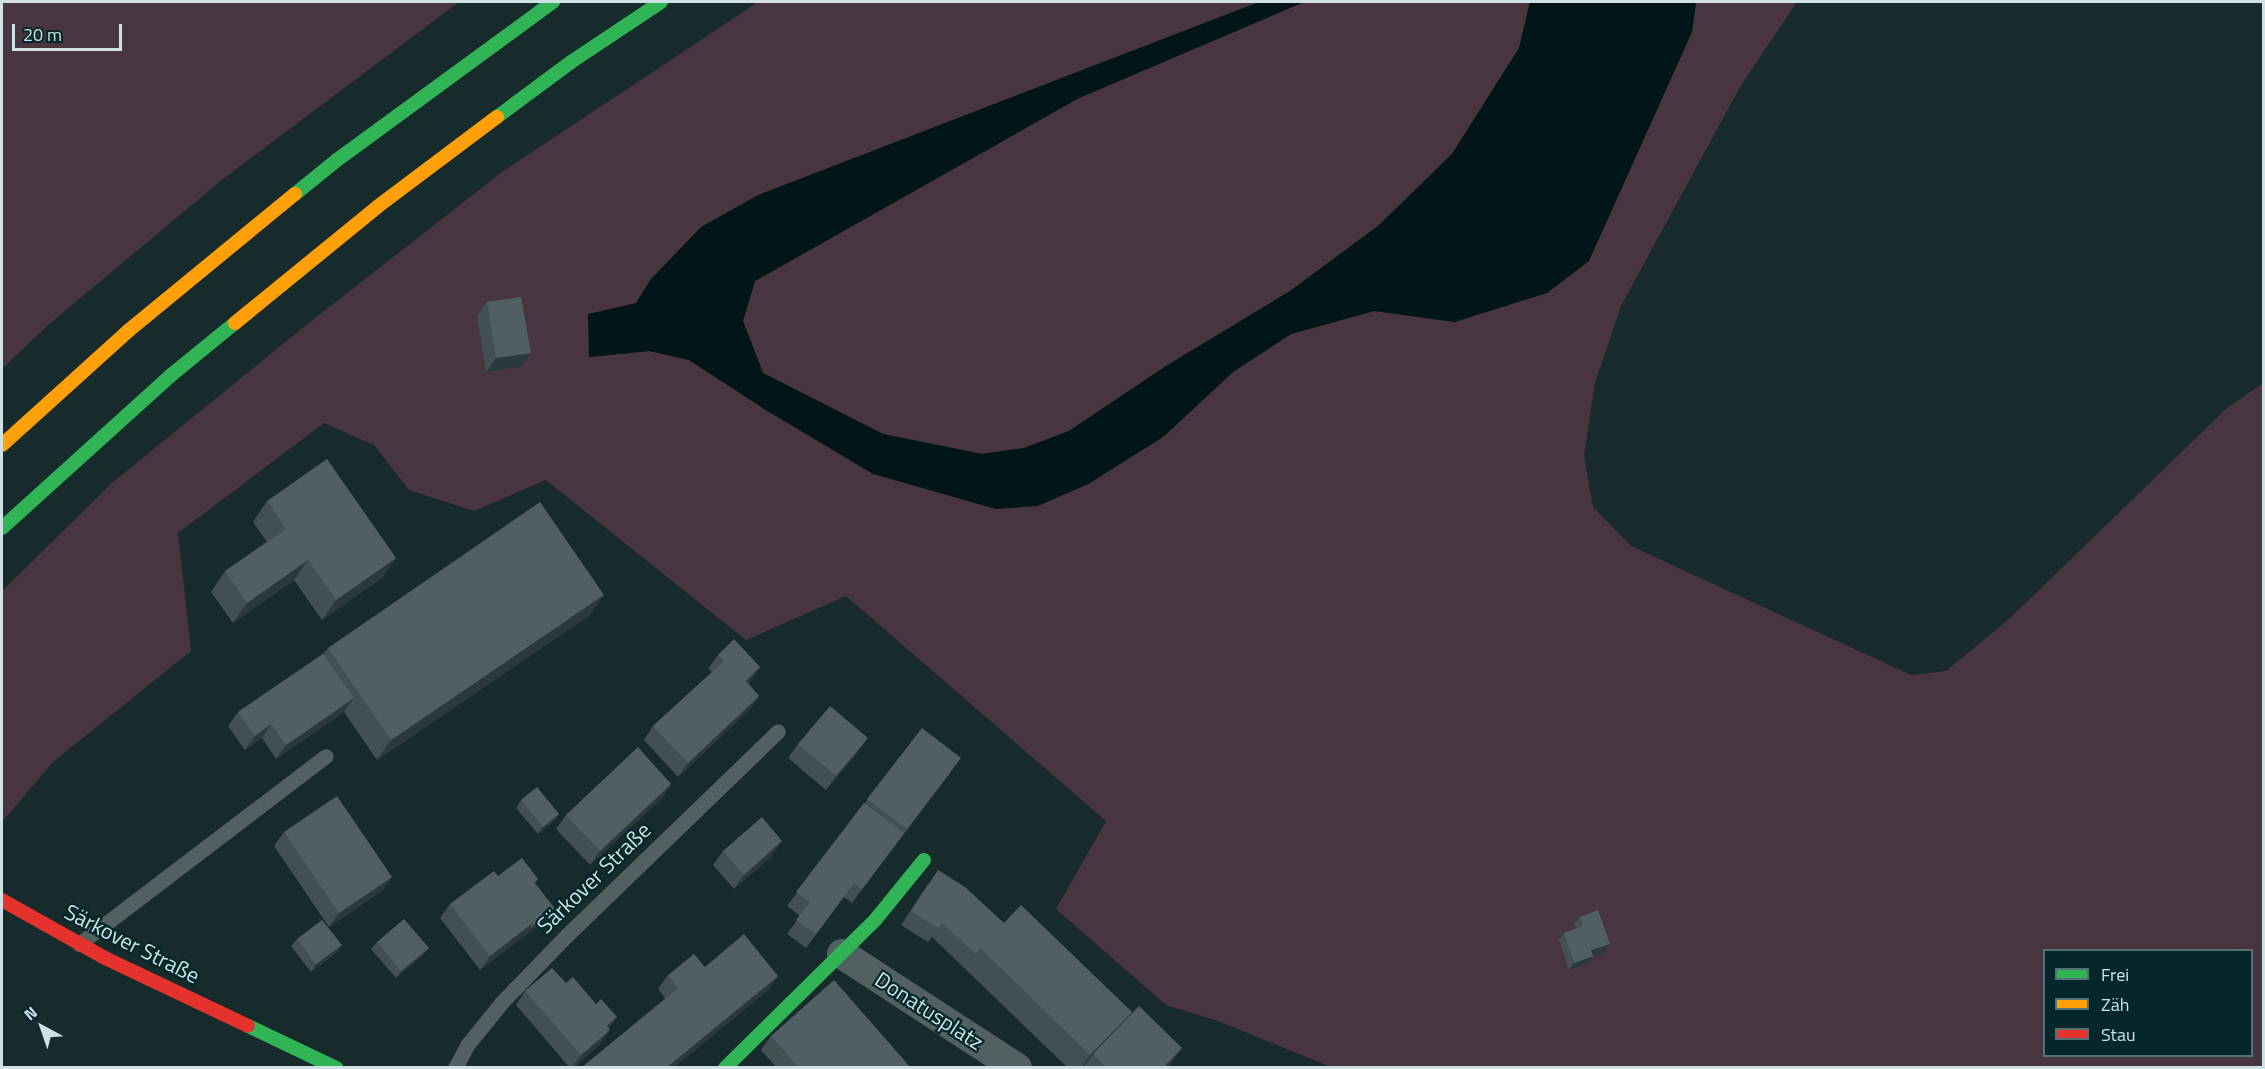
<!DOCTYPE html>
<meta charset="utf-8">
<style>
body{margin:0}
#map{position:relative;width:2265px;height:1069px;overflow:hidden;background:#172a2c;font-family:"Titillium Web",sans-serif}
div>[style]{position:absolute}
.green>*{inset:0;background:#49353f}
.water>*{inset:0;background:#021619}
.lane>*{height:15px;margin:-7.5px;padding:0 7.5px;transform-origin:7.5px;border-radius:7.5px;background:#526061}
.street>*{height:30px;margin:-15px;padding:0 15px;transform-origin:15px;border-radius:15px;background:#526061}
.fast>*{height:14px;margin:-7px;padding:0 7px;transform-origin:7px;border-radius:7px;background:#30b455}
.slow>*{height:14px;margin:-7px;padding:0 7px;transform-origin:7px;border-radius:7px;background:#ff9f0a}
.jam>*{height:14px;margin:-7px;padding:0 7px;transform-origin:7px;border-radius:7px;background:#e5322d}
.wall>*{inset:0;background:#415052}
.shaded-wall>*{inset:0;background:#2a3a3c}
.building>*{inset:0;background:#506062}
span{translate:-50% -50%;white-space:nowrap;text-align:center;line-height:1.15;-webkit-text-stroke:4.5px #03272b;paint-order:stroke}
.street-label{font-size:22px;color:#cfe1e4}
.frame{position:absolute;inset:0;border:3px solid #cfe1e4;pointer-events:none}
.legend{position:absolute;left:2043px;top:949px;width:210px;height:108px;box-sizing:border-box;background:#03272b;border:2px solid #557175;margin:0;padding:8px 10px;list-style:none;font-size:18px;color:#cfe1e4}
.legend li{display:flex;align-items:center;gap:12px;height:30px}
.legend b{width:30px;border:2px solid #557175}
.north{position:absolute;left:12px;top:997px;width:60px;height:60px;-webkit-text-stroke:4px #03272b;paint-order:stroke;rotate:320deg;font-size:16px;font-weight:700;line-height:24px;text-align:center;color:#cfe1e4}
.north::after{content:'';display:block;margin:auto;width:21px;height:27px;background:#cfe1e4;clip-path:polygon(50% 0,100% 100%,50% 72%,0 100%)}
.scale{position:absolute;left:12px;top:24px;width:110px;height:27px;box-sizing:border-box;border:3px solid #cfe1e4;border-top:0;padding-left:8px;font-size:18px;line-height:21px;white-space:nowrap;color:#cfe1e4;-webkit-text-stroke:4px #03272b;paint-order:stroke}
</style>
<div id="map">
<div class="green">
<i style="clip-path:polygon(2px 2px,459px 2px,223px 179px,48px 325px,2px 369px)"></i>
<i style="clip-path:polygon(evenodd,758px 2px,1259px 2px,879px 149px,651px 279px,636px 303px,590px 357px,649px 351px,689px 360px,769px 412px,1038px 505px,1088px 484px,1163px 437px,1233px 372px,1291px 334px,1374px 311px,1455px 322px,1692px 32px,1696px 2px,1797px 2px,1740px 87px,1621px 306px,1595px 383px,1584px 455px,1593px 507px,1631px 546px,1911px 675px,1946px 671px,2009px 619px,2226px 409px,2263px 383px,2263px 1067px,1331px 1067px,1215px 1020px,1166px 1005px,1056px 909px,1106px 821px,846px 596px,746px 640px,546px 480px,474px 511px,409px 490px,374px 445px,324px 423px,178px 533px,191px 651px,53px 762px,2px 822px,2px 591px,112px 483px,305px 326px,502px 172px,758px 2px,2044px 950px,2252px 950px,2252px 1056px,2044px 1056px,2044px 950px)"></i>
<i style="clip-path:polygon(1304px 2px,1530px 2px,1519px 48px,1452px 154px,1378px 226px,1290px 291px,1166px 366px,1069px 431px,1024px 448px,982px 454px,883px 434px,763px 373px,743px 321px,755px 281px,1079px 98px)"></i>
</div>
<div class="water">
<i style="clip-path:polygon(1259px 2px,1304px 2px,1079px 98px,755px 281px,743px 321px,763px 373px,883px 434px,982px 454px,1024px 448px,1069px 431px,1166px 366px,1290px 291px,1378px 226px,1452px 154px,1519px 48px,1530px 2px,1696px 2px,1692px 32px,1589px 261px,1547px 293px,1455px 322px,1374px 311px,1291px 334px,1233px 372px,1163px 437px,1088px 484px,1038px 506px,996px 509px,873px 474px,769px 412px,689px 360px,649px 351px,589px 357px,588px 314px,636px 303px,651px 279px,701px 227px,758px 195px)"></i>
</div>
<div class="lane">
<i style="left:79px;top:944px;width:310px;rotate:-37.3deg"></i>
<i style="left:455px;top:1068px;width:27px;rotate:-62deg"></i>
<i style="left:468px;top:1044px;width:54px;rotate:-51deg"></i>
<i style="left:502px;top:1002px;width:93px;rotate:-45.9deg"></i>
<i style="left:567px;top:935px;width:293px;rotate:-44deg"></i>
</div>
<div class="street">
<i style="left:842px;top:954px;width:209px;rotate:33.1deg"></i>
</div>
<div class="fast">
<i style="left:497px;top:117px;width:92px;rotate:-36.6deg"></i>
<i style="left:571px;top:62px;width:108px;rotate:-33.7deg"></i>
<i style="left:295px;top:194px;width:54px;rotate:-39deg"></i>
<i style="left:337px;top:160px;width:268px;rotate:-36.2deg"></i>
<i style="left:2px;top:528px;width:227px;rotate:-42.1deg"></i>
<i style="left:170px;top:376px;width:84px;rotate:-39.2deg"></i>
<i style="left:248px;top:1026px;width:98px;rotate:25.5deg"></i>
<i style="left:725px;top:1068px;width:212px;rotate:-44.6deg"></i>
<i style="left:876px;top:919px;width:76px;rotate:-50.9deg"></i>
</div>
<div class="slow">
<i style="left:235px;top:323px;width:183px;rotate:-39.2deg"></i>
<i style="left:377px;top:207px;width:150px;rotate:-36.9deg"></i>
<i style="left:2px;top:445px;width:170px;rotate:-42.1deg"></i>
<i style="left:128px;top:331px;width:216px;rotate:-39.4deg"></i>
</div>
<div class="jam">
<i style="left:2px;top:900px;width:118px;rotate:29.4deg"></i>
<i style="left:105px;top:958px;width:158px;rotate:25.4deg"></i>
</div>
<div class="wall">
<i style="clip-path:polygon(487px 302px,531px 353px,521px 367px,486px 372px,477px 316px)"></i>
<i style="clip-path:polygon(267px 501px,396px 558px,382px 578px,322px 620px,294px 580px,233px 623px,211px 592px,225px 571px,267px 542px,253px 522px)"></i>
<i style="clip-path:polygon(590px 615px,377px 760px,344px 712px,276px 759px,262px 738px,245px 750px,228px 726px,238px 712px,323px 654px,328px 648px)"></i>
<i style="clip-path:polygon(718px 655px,751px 681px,748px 684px,759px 696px,749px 710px,678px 777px,644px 740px,653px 726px,712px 672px,708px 669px)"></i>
<i style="clip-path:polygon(922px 728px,951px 772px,852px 903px,844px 897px,806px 948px,787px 934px,800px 916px,787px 906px)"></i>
<i style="clip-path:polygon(798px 744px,858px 752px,826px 790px,788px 758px)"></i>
<i style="clip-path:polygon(671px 784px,662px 798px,590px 865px,556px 829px,566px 815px)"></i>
<i style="clip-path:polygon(521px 800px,559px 814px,554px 821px,538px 834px,516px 808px)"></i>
<i style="clip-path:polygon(284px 832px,392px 877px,382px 891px,329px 927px,274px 846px)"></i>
<i style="clip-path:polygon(723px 851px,772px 856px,734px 889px,713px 865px)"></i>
<i style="clip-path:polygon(498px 876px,538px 879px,535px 883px,555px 909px,550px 916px,480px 970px,440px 918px,450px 904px)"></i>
<i style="clip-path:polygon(928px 884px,1004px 923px,1132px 1012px,1128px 1018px,1172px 1062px,1167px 1068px,1068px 1068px,932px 937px,928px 942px,901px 925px)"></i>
<i style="clip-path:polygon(1580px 917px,1605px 952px,1593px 955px,1588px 963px,1569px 970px,1559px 940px,1564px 933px,1576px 929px,1574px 924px)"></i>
<i style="clip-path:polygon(297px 939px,342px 945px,336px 953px,311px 972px,291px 946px)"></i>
<i style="clip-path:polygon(377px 942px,429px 948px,423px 955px,396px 978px,371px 949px)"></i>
<i style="clip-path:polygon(705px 967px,778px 976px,768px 990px,673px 1068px,581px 1068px,666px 999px,658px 989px,668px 975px)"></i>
<i style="clip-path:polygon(525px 991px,609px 1028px,600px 1044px,573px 1068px,570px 1068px,516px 1005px)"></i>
<i style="clip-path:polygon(771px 1036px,911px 1068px,777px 1068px,761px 1050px)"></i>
</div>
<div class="shaded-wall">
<i style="clip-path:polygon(531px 353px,521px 367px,486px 372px,496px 358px)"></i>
<i style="clip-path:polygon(396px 558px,382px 578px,322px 620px,336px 600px)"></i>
<i style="clip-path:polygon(308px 560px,294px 580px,233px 623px,247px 603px)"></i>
<i style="clip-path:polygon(604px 595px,590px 615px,377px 760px,391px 740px)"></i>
<i style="clip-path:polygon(760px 667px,751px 681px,736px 695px,746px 681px)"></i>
<i style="clip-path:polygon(759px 696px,749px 710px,678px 777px,688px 763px)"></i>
<i style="clip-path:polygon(354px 698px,344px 712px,276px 759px,286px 745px)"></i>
<i style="clip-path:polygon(271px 724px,262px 738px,245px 750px,255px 736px)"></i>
<i style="clip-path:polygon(868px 738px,858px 752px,826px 790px,836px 776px)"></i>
<i style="clip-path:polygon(961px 758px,951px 772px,897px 843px,907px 829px)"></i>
<i style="clip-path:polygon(671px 784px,662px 798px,590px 865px,600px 851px)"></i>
<i style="clip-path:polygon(559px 814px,554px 821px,538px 834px,543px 827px)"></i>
<i style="clip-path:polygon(904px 833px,894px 847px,852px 903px,862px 889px)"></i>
<i style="clip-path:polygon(782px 841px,772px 856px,734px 889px,744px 875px)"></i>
<i style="clip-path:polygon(392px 877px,382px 891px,329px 927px,339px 913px)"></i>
<i style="clip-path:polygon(555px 909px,550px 916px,480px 970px,490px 956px,534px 922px)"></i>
<i style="clip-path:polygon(1610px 944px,1605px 952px,1586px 958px,1591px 950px)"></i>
<i style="clip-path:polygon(342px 945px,336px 953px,311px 972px,316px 964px)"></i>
<i style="clip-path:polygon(429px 948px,423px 955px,396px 978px,401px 971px)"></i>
<i style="clip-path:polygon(1593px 956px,1588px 963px,1569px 970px,1574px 963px)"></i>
<i style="clip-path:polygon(778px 976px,768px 990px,673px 1068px,666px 1068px)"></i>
<i style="clip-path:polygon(1132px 1012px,1118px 1032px,1093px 1054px,1083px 1068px,1081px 1068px,1090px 1055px)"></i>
<i style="clip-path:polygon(617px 1017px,607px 1031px,607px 1026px)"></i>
<i style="clip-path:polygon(610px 1030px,600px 1044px,572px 1068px,581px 1055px)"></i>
<i style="clip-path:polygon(1182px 1048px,1172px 1062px,1167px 1068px,1163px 1068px)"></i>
</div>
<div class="building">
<i style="clip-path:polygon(521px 297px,531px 353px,496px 358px,487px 302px)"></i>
<i style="clip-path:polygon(327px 459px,396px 558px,336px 600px,308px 560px,247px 603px,225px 571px,286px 529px,267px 501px)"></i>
<i style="clip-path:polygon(540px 502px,604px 595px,391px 740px,328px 648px)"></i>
<i style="clip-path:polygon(734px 639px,760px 667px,746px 681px,759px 696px,688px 763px,653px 726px,724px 661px,718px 655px)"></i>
<i style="clip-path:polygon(323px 654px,354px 698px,286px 745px,271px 724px,255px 736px,238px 712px)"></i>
<i style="clip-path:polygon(830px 706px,868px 738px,836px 776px,798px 744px)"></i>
<i style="clip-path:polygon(922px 728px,961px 758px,907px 829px,867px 799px)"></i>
<i style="clip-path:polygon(638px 747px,671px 784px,600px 851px,566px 815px)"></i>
<i style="clip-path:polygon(537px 787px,559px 814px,543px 827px,521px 800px)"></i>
<i style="clip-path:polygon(337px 796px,392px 877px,339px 913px,284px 832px)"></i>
<i style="clip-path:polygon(864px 803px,904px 833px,862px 889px,854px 883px,816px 934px,796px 920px,810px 902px,796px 892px)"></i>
<i style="clip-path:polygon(762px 817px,782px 841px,744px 875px,723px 851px)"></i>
<i style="clip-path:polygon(522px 858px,538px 879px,534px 882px,555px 909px,529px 929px,534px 922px,498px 876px)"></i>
<i style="clip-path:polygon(938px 870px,965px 887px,1004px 923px,980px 948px,976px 954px,942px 923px,938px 928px,911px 911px)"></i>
<i style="clip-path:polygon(494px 871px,534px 922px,490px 956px,450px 904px)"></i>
<i style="clip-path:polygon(1021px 905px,1132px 1012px,1090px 1055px,980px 948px)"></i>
<i style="clip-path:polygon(1598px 910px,1610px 944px,1591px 950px,1593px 956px,1574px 963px,1564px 933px,1583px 926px,1580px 917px)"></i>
<i style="clip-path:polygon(404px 919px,429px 948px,401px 971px,377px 942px)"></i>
<i style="clip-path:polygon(322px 920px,342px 945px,316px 964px,297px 939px)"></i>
<i style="clip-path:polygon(744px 934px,778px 976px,666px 1068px,581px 1068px,678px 988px,668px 975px,694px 954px,705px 967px)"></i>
<i style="clip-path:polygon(552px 968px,566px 983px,573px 977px,596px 1004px,601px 999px,617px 1017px,607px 1026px,610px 1030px,581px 1055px,525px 991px)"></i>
<i style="clip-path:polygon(834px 980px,911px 1068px,799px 1068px,771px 1036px)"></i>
<i style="clip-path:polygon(1139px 1006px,1182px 1048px,1163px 1068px,1107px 1068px,1093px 1054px)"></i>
</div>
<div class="street-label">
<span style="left:594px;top:878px;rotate:-44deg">Särkover Straße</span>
<span style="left:132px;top:944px;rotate:27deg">Särkover Straße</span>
<span style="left:929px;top:1011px;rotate:33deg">Donatusplatz</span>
</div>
<div class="frame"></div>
<ul class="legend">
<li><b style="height:8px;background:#30b455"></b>Frei</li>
<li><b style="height:8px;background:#ff9f0a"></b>Zäh</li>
<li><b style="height:8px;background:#e5322d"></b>Stau</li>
</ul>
<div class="north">N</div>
<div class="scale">20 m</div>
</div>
